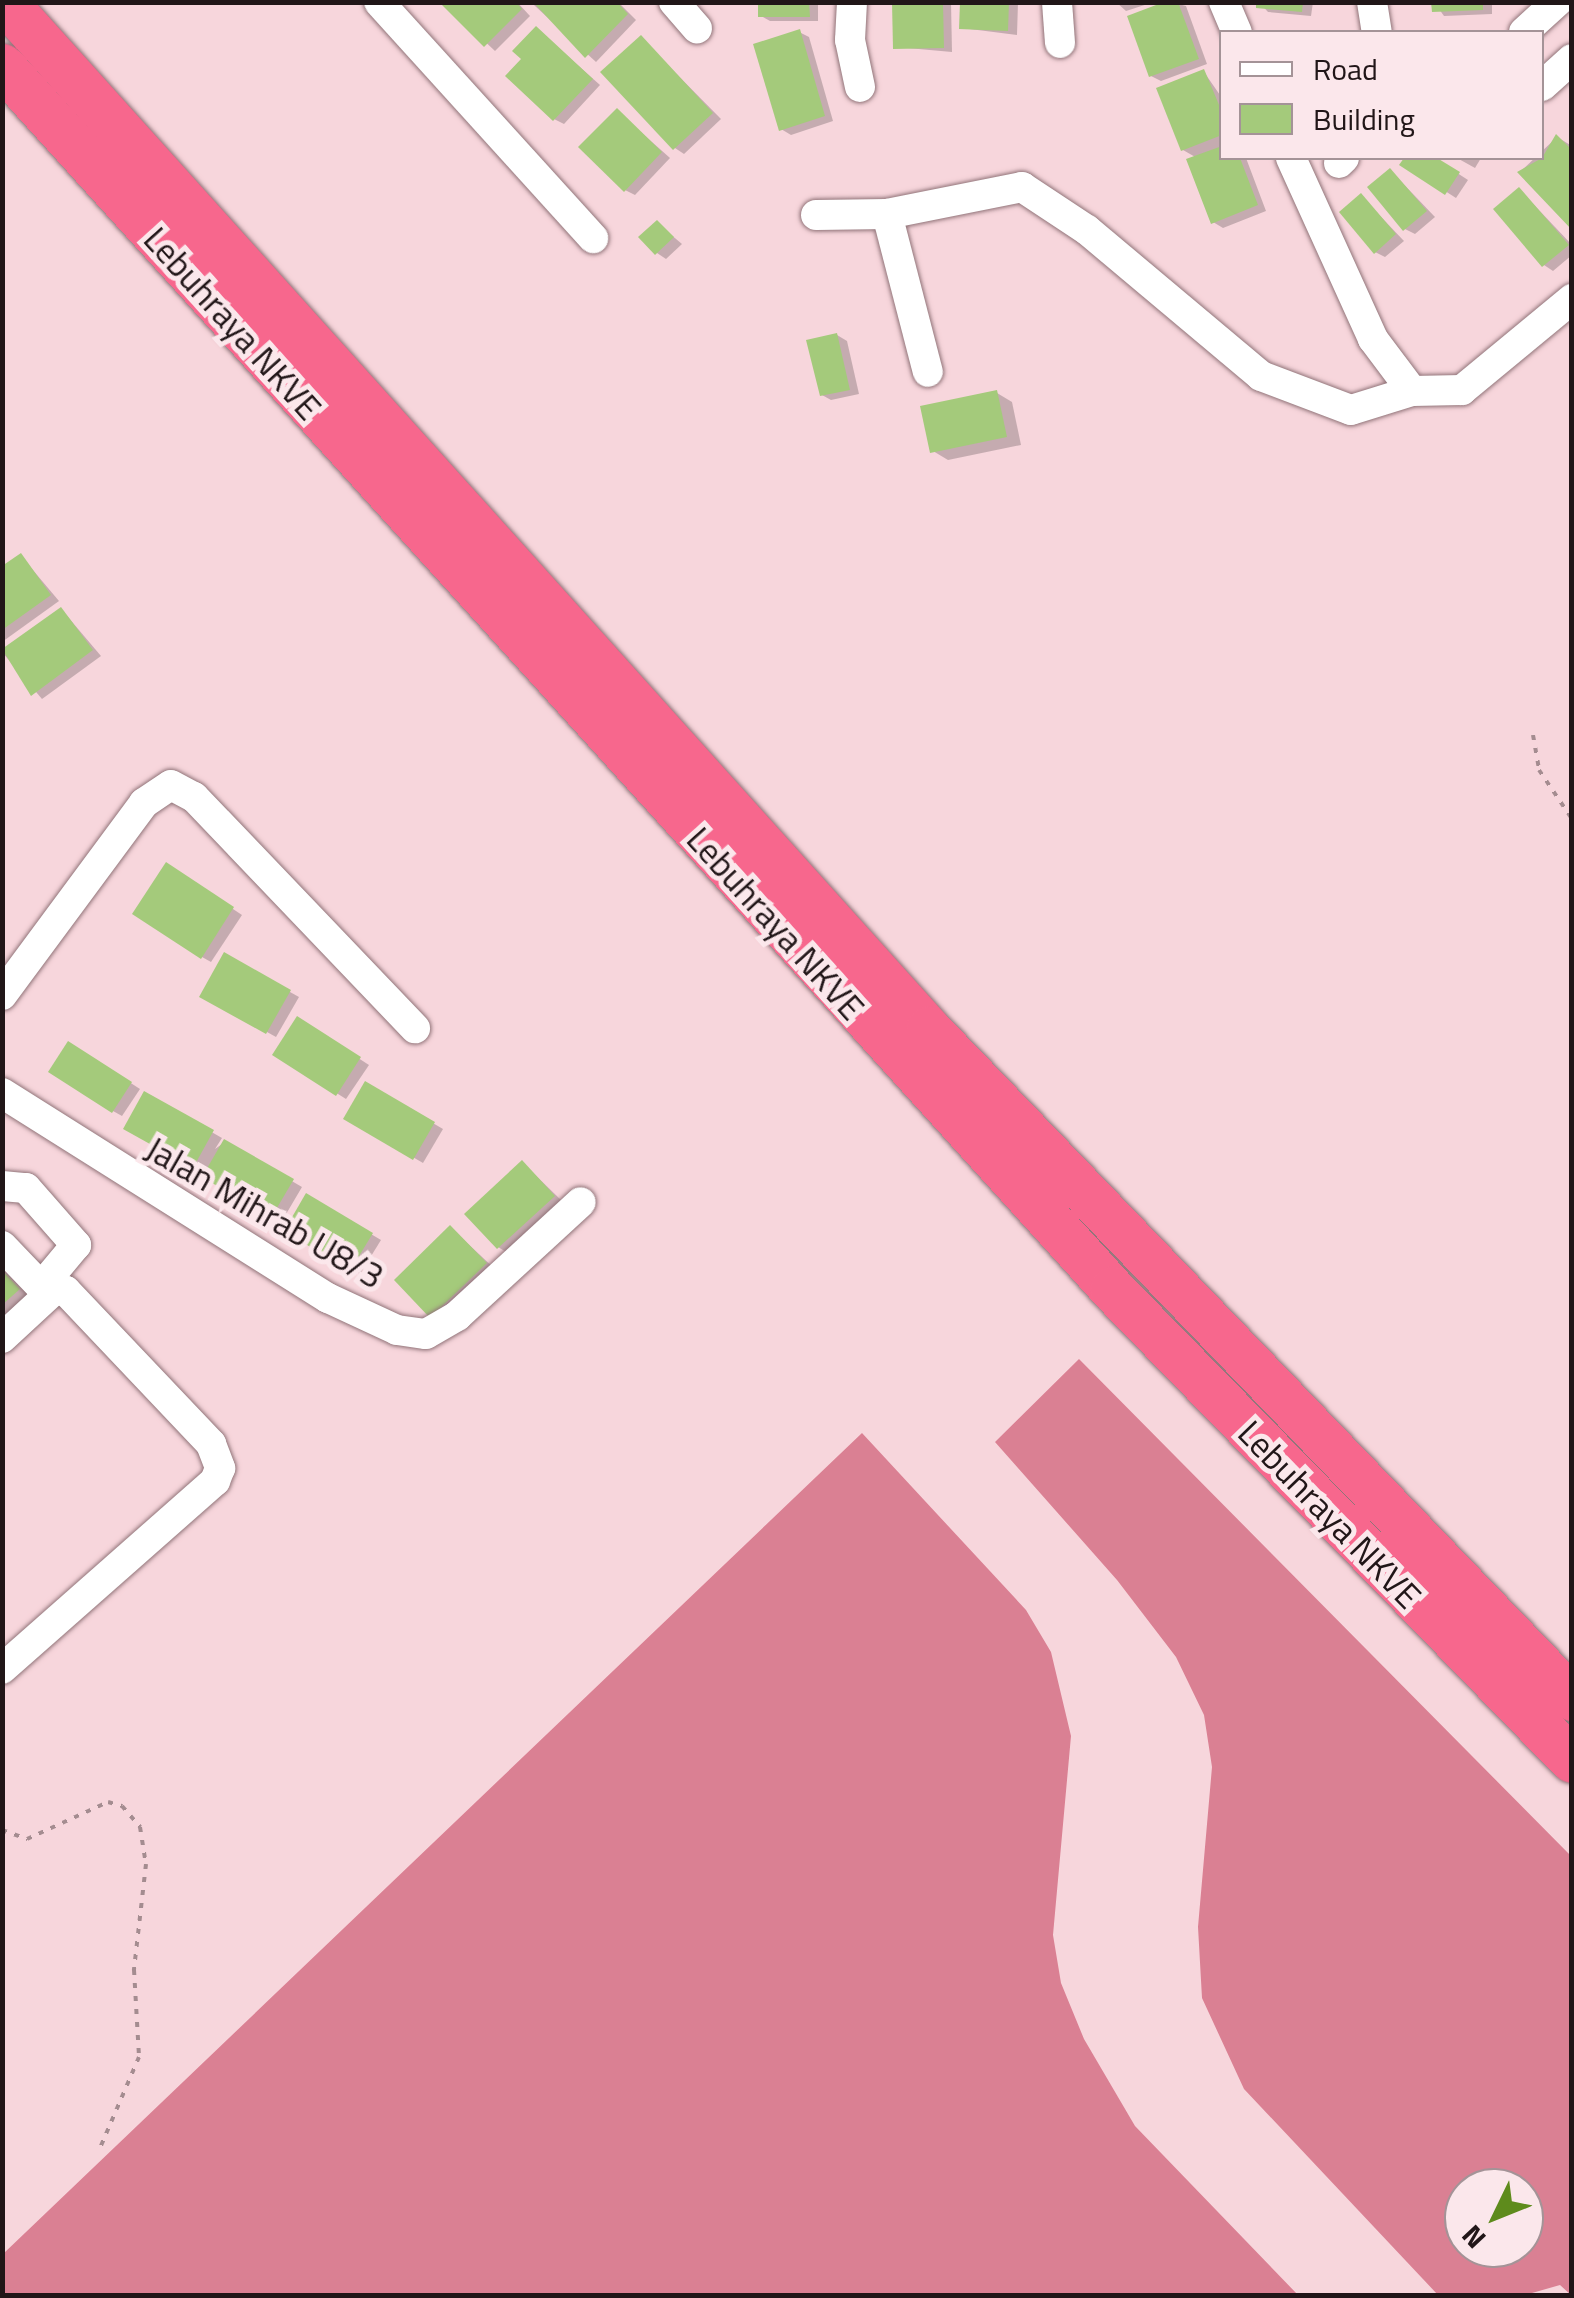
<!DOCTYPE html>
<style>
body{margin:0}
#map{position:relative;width:1574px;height:2298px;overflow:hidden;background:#f7d6dc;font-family:"Titillium Web",sans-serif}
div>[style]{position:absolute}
.forest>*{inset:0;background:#da8093}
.shadow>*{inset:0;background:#0003}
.building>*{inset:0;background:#a4ca7b}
.path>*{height:4px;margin-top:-2px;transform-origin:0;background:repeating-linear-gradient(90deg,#a48c90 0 5px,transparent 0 13px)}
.roads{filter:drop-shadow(0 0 2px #917479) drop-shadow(0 0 2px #917479)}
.minor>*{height:30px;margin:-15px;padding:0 15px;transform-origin:15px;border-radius:15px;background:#fff}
.highway>*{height:45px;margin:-22.5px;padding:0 22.5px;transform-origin:22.5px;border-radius:22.5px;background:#f7678d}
span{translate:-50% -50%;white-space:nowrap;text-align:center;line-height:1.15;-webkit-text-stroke:10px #fbe7eb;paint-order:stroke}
.street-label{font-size:35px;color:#211618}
.frame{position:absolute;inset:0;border:5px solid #211618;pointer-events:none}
.legend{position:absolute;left:1219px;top:30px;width:325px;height:130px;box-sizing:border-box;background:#fbe7eb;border:2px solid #a49397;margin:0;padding:12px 18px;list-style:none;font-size:30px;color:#211618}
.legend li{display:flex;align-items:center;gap:20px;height:50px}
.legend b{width:50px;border:2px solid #a49397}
.north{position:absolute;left:1444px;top:2168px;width:100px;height:100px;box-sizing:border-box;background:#fbe7eb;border:2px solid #a49397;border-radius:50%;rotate:227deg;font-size:28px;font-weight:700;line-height:40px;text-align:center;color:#211618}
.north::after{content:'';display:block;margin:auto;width:35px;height:45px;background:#5e8b1c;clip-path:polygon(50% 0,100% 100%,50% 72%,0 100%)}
</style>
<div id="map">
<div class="forest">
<i style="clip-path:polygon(evenodd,1079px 1359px,1571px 1856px,1571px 2295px,1560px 2285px,1525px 2295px,1438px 2295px,1244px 2089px,1202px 1998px,1198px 1927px,1212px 1767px,1204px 1715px,1176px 1657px,1117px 1580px,995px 1442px,1079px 1359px,1464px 2188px,1524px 2188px,1524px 2248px,1464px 2248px,1464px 2188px)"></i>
<i style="clip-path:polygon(862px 1433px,1026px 1610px,1051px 1652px,1071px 1736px,1053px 1935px,1061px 1983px,1084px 2039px,1135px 2126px,1298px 2295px,3px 2295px,3px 2254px)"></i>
</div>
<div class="shadow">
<i style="clip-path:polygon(443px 2px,517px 2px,530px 16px,495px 51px)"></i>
<i style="clip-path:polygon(618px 2px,636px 20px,596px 62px,534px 5px)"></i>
<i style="clip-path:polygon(761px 2px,818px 2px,818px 21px,770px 21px,761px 16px)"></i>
<i style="clip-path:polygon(895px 2px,951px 2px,952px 52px,896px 47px)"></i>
<i style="clip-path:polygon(963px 2px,1018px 2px,1017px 35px,962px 28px)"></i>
<i style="clip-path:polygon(1116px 2px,1154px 2px,1126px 11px)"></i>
<i style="clip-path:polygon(1171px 2px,1186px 6px,1207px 64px,1161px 81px,1151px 76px)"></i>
<i style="clip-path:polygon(1259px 2px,1313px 2px,1311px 16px,1268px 12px)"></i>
<i style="clip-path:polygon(1434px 2px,1492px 2px,1492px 14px,1444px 16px)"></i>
<i style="clip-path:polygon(537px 29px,600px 85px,564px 124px,554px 119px,524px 59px)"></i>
<i style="clip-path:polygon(799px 32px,809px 37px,833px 121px,791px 135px,781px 129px)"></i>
<i style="clip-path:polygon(641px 38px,721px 119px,684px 154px,675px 148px)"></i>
<i style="clip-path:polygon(1204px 72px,1222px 98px,1222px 158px,1246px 158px,1266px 211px,1223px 228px,1213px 222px,1197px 158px,1183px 150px)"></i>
<i style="clip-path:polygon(617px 111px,670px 158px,635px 195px,625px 190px)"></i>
<i style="clip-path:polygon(1557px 137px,1572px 146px,1572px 227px,1520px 172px)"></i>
<i style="clip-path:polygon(1407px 158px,1434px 158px,1468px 180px,1456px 198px,1403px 164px)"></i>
<i style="clip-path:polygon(1457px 158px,1481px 158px,1475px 168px)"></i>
<i style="clip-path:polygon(1391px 171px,1435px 217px,1415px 234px,1405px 229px)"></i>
<i style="clip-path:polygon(1520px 190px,1572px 245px,1572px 255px,1553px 271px,1544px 265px)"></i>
<i style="clip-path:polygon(1361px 196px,1404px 241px,1385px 257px,1375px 252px)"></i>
<i style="clip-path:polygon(657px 223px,682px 244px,666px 259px,657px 253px)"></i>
<i style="clip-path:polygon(837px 335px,847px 341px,859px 394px,831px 400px,822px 395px)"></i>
<i style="clip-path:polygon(997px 393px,1012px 402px,1021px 445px,948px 460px,933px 451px)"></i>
<i style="clip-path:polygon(21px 556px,59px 601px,2px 642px,2px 570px)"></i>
<i style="clip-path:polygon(62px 610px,101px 656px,42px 699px,2px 652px)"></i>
<i style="clip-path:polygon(176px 871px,242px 915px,211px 962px,202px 957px)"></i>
<i style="clip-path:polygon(225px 956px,299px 997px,276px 1037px,203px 996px)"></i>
<i style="clip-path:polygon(307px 1025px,369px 1065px,346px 1099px,276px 1055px)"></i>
<i style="clip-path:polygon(78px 1049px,140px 1089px,122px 1116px,113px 1111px)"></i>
<i style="clip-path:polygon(366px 1084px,443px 1129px,423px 1163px,346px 1118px)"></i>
<i style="clip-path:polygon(145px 1094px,222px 1138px,215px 1149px,225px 1142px,302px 1187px,282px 1221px,126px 1128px)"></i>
<i style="clip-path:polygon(523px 1163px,563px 1202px,508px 1253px,498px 1247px)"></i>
<i style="clip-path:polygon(307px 1196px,381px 1240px,360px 1274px,287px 1231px)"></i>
<i style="clip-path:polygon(451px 1228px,495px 1269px,441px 1322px,397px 1280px)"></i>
<i style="clip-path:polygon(2px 1266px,33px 1298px,2px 1328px)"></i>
</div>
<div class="building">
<i style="clip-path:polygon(439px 2px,516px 2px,522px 9px,484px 47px)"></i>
<i style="clip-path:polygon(533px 2px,617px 2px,628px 14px,585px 58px)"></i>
<i style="clip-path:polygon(758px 2px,809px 2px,810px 17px,758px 17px)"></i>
<i style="clip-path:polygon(892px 2px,943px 2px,944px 48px,893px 49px)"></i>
<i style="clip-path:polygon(960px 2px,1009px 2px,1008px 31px,959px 29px)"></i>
<i style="clip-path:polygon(1164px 2px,1178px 2px,1199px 59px,1149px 77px,1127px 16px)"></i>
<i style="clip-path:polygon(1256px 2px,1303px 2px,1302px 12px,1256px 8px)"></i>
<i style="clip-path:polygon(1431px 2px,1483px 2px,1483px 10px,1432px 12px)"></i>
<i style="clip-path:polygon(536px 26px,593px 79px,553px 121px,505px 76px,521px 59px,512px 51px)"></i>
<i style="clip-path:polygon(800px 29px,825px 116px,779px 131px,753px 44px)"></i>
<i style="clip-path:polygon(641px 35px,713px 113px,673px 150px,600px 72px)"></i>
<i style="clip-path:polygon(1204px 69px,1222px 112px,1222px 135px,1181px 151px,1156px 88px)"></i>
<i style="clip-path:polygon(617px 108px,662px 152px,624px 192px,578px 147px)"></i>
<i style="clip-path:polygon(1556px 134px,1572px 150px,1572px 230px,1517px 172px,1542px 158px)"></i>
<i style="clip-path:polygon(1222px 146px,1222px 158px,1240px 158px,1258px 205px,1211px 224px,1186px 159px)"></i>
<i style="clip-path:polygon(1404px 158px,1437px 158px,1460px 172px,1445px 195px,1399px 165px)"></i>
<i style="clip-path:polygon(1390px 168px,1427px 211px,1403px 231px,1367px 187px)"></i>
<i style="clip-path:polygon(1519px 187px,1569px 245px,1542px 267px,1493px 209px)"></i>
<i style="clip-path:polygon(1361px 193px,1396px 234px,1374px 254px,1339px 212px)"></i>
<i style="clip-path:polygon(657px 220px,674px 237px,655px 255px,638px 237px)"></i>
<i style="clip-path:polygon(837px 333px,850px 390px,820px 396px,806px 340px)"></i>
<i style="clip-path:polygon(997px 390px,1007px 437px,930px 453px,920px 406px)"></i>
<i style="clip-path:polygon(21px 553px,51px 595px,2px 630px,2px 566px)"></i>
<i style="clip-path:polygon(61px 607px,93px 650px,31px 696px,2px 649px)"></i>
<i style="clip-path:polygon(166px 862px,234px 907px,201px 959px,132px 914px)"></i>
<i style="clip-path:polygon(224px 952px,291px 990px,266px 1034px,199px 997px)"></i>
<i style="clip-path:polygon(297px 1016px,361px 1057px,336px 1096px,272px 1055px)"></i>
<i style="clip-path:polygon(68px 1041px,132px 1082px,112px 1113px,48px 1072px)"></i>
<i style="clip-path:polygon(365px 1081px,435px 1122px,413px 1160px,343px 1119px)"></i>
<i style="clip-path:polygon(144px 1091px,214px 1130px,193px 1168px,123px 1129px)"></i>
<i style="clip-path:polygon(224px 1139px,294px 1179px,271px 1218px,202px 1177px)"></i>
<i style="clip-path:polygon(522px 1160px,555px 1196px,497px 1249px,464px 1214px)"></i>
<i style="clip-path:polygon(306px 1193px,373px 1233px,350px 1271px,284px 1231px)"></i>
<i style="clip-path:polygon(450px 1225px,487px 1263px,430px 1318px,394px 1280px)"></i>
<i style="clip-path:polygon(2px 1270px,20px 1289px,2px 1305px)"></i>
</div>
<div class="path">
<i style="left:1533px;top:735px;width:36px;rotate:80deg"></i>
<i style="left:1539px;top:770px;width:59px;rotate:56deg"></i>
<i style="left:2px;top:1830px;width:27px;rotate:20deg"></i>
<i style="left:27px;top:1839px;width:89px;rotate:-24.6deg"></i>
<i style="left:108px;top:1802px;width:15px;rotate:16deg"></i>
<i style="left:122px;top:1806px;width:28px;rotate:49deg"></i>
<i style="left:140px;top:1827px;width:37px;rotate:81deg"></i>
<i style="left:146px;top:1864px;width:107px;rotate:96.5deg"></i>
<i style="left:134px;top:1970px;width:87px;rotate:86.7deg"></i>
<i style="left:139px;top:2057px;width:99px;rotate:113.2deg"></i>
</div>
<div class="roads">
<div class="minor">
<i style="left:379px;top:2px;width:319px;rotate:47.8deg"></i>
<i style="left:674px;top:2px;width:35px;rotate:49deg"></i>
<i style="left:852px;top:2px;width:38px;rotate:93deg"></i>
<i style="left:850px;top:40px;width:48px;rotate:78deg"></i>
<i style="left:1057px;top:2px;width:41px;rotate:85.8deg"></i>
<i style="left:1224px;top:2px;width:33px;rotate:67deg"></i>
<i style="left:1372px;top:2px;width:30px;rotate:81deg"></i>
<i style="left:1524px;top:32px;width:45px;rotate:-42.3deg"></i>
<i style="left:1542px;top:86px;width:40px;rotate:-42deg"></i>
<i style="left:1291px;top:158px;width:199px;rotate:65.6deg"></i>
<i style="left:1373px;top:339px;width:65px;rotate:53.1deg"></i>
<i style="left:1339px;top:163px;width:7px;rotate:-45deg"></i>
<i style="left:887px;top:214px;width:163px;rotate:75.5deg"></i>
<i style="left:816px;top:215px;width:71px;rotate:-0.8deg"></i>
<i style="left:887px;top:214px;width:138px;rotate:-11.3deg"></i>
<i style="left:1022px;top:187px;width:78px;rotate:33.5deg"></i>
<i style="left:1087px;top:230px;width:227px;rotate:40deg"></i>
<i style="left:1261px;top:376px;width:96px;rotate:20.7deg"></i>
<i style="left:1351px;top:410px;width:64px;rotate:-17.3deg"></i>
<i style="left:1412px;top:391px;width:50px;rotate:-1.1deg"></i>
<i style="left:1462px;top:390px;width:143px;rotate:-39.6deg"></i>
<i style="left:2px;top:995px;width:239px;rotate:-53.5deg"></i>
<i style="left:144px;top:803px;width:32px;rotate:-34deg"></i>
<i style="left:171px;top:785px;width:26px;rotate:28deg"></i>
<i style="left:194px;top:797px;width:320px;rotate:46.3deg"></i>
<i style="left:2px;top:1093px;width:385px;rotate:32.2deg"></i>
<i style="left:328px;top:1298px;width:76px;rotate:24.9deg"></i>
<i style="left:397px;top:1330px;width:29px;rotate:8deg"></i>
<i style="left:426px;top:1334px;width:36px;rotate:-30deg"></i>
<i style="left:457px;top:1316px;width:168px;rotate:-42.6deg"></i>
<i style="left:2px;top:1186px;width:24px;rotate:5deg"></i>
<i style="left:26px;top:1188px;width:76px;rotate:48.7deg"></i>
<i style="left:76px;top:1245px;width:55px;rotate:129.8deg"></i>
<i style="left:2px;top:1246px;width:66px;rotate:46.2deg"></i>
<i style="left:2px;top:1338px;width:71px;rotate:-42.7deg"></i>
<i style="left:54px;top:1290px;width:12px;rotate:5deg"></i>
<i style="left:66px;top:1291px;width:211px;rotate:46.5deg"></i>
<i style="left:211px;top:1444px;width:26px;rotate:69deg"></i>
<i style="left:220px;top:1468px;width:14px;rotate:111deg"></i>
<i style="left:215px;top:1481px;width:284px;rotate:138.6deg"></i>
</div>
<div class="highway">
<i style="left:5px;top:2px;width:1381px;rotate:48.05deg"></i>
<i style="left:928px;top:1029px;width:929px;rotate:46.09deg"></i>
<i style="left:2px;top:66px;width:1652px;rotate:47.77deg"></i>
<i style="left:1112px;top:1289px;width:658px;rotate:45.68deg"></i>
</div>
</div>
<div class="street-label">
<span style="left:233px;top:323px;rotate:48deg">Lebuhraya NKVE</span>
<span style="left:776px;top:923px;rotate:48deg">Lebuhraya NKVE</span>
<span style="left:265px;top:1212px;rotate:30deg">Jalan Mihrab U8/3</span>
<span style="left:1330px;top:1514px;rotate:46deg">Lebuhraya NKVE</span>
</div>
<div class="frame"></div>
<ul class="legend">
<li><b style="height:12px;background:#fff"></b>Road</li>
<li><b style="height:28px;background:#a4ca7b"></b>Building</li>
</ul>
<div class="north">N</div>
</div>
